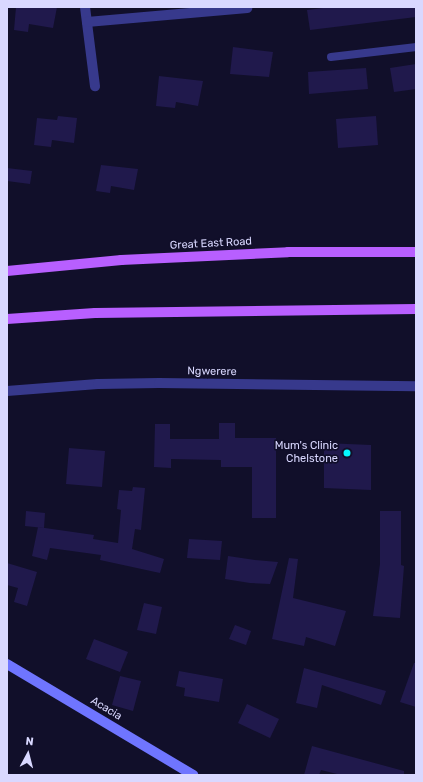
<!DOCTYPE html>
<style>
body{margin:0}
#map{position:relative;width:423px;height:782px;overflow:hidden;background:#110f2a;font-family:Rubik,sans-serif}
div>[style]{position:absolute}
.building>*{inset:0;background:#20194c}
.service>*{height:8px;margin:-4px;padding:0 4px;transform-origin:4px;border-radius:4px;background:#37398c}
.minor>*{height:10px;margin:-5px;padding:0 5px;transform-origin:5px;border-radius:5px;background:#37398c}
.secondary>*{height:10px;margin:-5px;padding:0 5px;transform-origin:5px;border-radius:5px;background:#6f75ff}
.primary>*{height:10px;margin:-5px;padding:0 5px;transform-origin:5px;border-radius:5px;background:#b85fff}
.dots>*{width:11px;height:11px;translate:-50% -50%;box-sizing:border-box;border:2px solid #110f2a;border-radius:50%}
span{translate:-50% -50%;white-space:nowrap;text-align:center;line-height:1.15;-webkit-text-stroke:3.5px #110f2a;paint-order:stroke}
.street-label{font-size:11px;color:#d9d8ff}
.poi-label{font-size:11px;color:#d9d8ff}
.right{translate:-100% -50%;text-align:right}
.frame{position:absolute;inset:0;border:8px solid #d9d8ff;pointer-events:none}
.north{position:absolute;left:8px;top:734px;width:40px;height:40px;-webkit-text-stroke:3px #110f2a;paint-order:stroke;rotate:7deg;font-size:11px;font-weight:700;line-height:16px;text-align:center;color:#d9d8ff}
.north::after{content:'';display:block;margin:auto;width:14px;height:18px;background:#d9d8ff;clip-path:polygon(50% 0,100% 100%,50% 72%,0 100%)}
</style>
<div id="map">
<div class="building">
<i style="clip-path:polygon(16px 7px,57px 7px,53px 28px,29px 24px,28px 32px,14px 30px)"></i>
<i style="clip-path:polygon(331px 7px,416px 7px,416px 17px,310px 30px,307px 10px)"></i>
<i style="clip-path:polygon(233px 47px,273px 52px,269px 77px,230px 74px)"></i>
<i style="clip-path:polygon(416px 64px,416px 89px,394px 92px,390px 68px)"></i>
<i style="clip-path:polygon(366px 68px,368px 89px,309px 94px,308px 72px)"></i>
<i style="clip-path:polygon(159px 76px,203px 81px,198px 106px,176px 102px,175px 108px,156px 106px)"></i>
<i style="clip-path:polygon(58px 116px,77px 118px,74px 143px,52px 140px,51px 147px,34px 145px,37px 118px,57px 120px)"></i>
<i style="clip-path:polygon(376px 116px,378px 145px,338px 148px,336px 119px)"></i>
<i style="clip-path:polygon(101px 165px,138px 169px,134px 190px,111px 186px,110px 193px,96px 191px)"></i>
<i style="clip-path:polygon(7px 168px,32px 171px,30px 184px,7px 181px)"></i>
<i style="clip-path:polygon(219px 423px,235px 423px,235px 438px,276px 438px,276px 518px,252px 518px,252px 467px,221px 467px,221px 460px,171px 459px,171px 468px,154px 467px,155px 424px,170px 424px,170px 439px,219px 439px)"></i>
<i style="clip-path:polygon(324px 443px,371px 445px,371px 490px,324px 488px)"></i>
<i style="clip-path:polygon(69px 448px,105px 451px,102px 487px,66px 484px)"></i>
<i style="clip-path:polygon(133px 487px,145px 488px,141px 530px,135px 529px,132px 549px,164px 559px,160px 573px,100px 560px,101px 555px,50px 548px,47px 560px,32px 556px,38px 527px,94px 535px,93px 539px,118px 543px,121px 510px,117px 509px,119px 490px,132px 491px)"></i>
<i style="clip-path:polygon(26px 511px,45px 513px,44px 528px,25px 526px)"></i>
<i style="clip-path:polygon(380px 511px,401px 511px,401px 565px,404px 566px,400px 618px,373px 616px,380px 564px)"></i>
<i style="clip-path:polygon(189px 539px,222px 541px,220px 560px,187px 558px)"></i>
<i style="clip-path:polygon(228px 556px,255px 560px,278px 562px,270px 584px,250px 583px,225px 579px)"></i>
<i style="clip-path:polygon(289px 558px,298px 559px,293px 598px,346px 611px,335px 646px,306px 637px,304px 646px,272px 639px)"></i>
<i style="clip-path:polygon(7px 563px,37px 572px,27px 606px,14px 602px,18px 588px,7px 585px)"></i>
<i style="clip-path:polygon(144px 603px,162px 607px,156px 634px,137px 630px)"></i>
<i style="clip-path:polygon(235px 625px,251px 631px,246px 645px,229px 639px)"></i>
<i style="clip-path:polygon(94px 639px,128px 652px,120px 672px,86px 659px)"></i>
<i style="clip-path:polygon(414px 663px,416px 663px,416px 707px,400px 702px)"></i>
<i style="clip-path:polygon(304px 668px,386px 691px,381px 705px,322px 685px,317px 708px,296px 703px)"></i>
<i style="clip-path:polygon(179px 671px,223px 679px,219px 702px,184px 696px,185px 688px,176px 686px)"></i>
<i style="clip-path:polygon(120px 676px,141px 681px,133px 711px,112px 705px)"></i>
<i style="clip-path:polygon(247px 704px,279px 719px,270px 738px,238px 723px)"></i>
<i style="clip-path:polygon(312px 746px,404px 771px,404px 775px,341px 775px,321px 770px,319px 775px,304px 775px)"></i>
</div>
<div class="service">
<i style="left:331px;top:57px;width:86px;rotate:-6.7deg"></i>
</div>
<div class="minor">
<i style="left:85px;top:7px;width:80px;rotate:82.8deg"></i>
<i style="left:87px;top:22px;width:161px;rotate:-5deg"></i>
<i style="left:7px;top:391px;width:91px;rotate:-4.4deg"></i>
<i style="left:98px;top:384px;width:61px;rotate:-0.9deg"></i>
<i style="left:159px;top:383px;width:257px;rotate:0.7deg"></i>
</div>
<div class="secondary">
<i style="left:7px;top:664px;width:217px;rotate:30.8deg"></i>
</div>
<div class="primary">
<i style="left:7px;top:271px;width:115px;rotate:-5.5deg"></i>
<i style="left:121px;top:260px;width:167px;rotate:-2.7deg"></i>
<i style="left:288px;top:252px;width:128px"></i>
<i style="left:7px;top:319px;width:88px;rotate:-3.9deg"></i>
<i style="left:95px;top:313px;width:321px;rotate:-0.7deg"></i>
</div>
<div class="dots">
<i style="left:347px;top:453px;background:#04f7ff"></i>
</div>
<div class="street-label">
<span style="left:211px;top:244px;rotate:-3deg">Great East Road</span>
<span style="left:212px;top:372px;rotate:1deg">Ngwerere</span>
<span style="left:106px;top:709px;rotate:31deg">Acacia</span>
</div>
<div class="poi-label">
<span class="right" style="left:338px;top:453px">Mum's Clinic<br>Chelstone</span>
</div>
<div class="frame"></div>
<div class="north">N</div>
</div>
